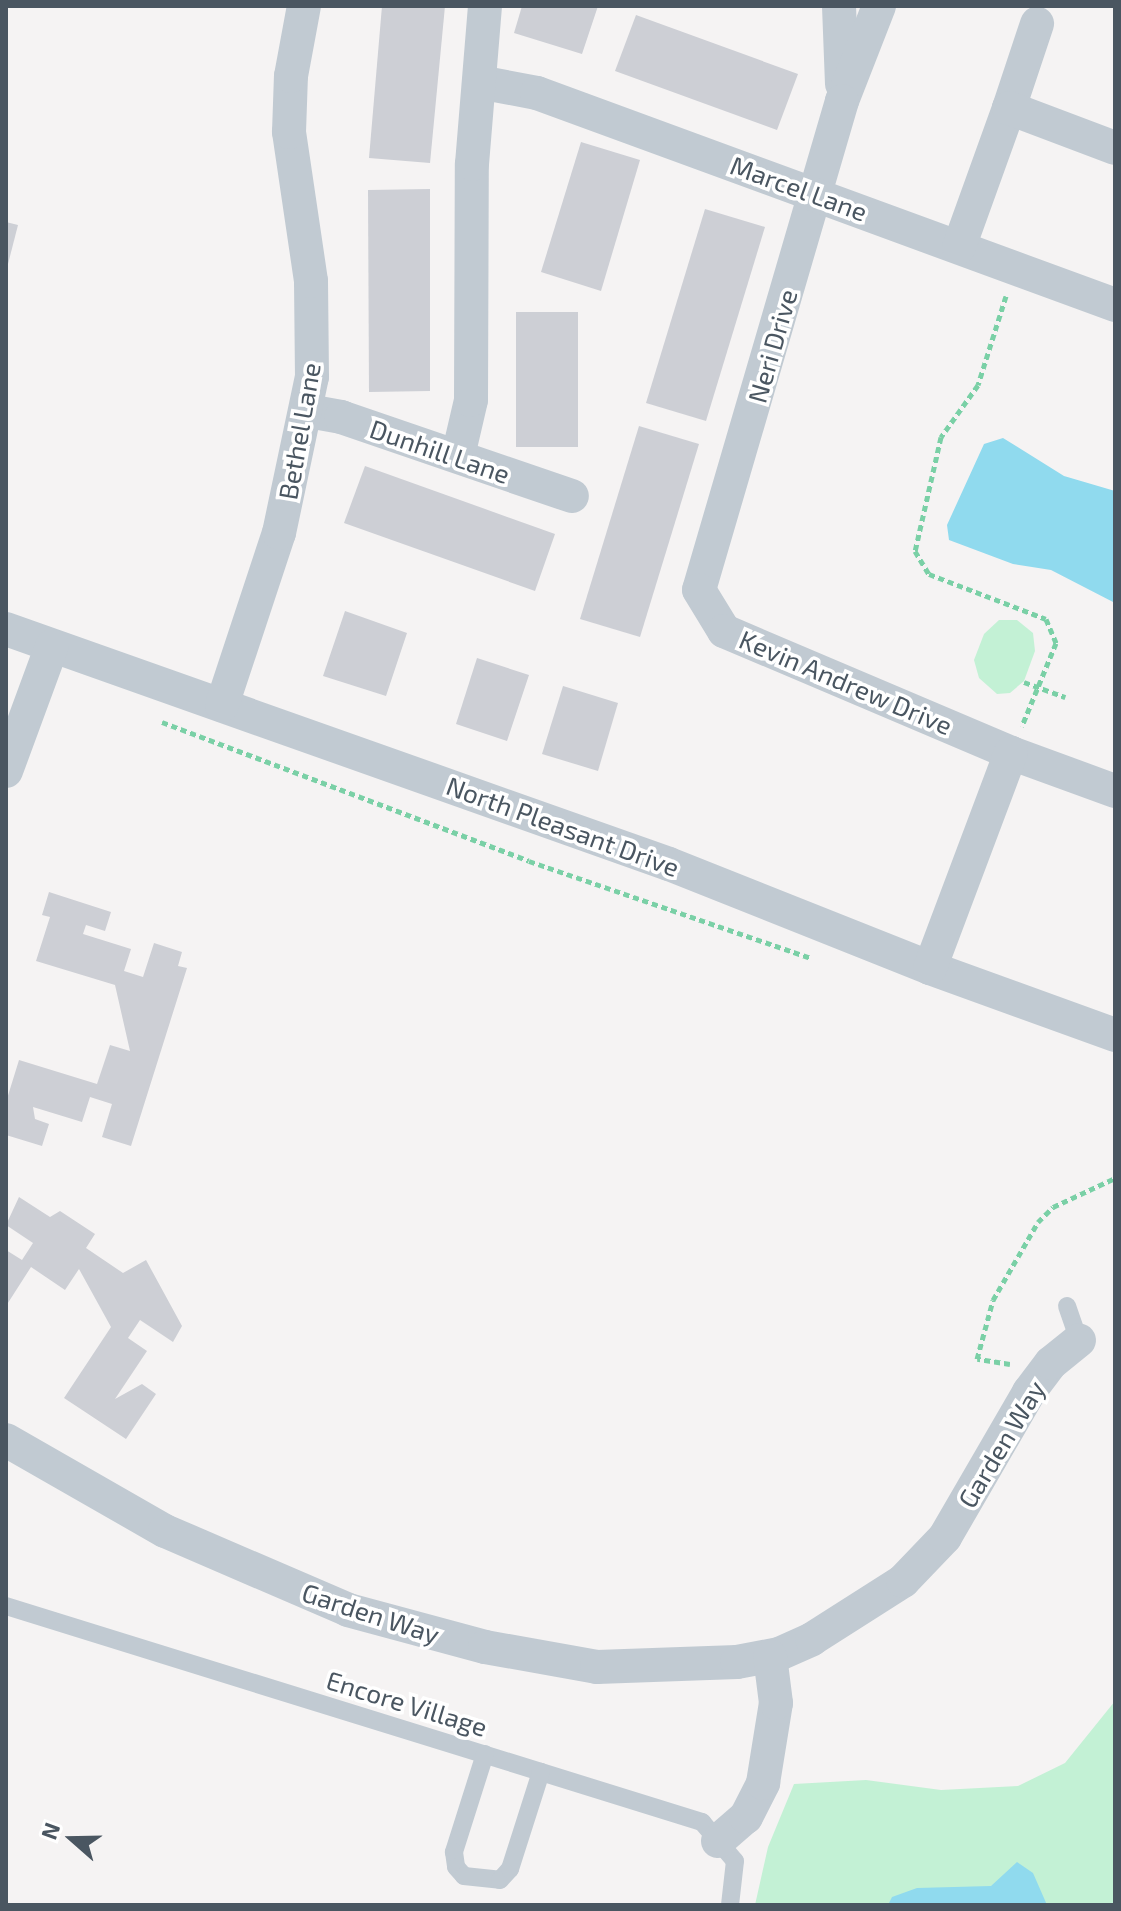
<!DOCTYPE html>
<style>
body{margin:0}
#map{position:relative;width:1121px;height:1911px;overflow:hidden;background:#f5f3f3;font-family:"Exo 2",sans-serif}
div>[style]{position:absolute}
.green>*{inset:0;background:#c3f1d5}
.water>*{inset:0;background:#90daee}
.building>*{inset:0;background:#cdcfd5}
.path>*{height:5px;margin-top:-2.5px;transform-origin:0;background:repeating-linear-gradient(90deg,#7ad0a6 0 6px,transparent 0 10px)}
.service>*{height:18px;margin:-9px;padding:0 9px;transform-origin:9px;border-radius:9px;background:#c1cad2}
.minor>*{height:34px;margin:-17px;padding:0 17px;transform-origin:17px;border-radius:17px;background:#c1cad2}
span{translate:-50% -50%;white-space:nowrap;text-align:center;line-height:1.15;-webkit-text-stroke:7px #fff;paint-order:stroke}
.street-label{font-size:26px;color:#4a5661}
.frame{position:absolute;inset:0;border:8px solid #4a5661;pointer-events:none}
.north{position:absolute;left:32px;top:1799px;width:80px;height:80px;-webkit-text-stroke:6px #fff;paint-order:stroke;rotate:290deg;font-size:22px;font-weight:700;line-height:32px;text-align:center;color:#4a5661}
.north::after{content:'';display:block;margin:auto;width:28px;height:36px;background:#4a5661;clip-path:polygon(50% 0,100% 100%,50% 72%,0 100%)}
</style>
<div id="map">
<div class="green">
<i style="clip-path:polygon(999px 620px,1017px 620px,1033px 633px,1035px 651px,1024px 681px,1010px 693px,997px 694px,979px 678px,974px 660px,984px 634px)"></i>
<i style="clip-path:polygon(1115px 1701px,1115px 1905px,755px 1905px,768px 1847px,794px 1784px,866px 1780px,941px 1790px,1018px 1786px,1065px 1763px)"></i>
</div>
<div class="water">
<i style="clip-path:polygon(1003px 438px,1064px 476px,1115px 491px,1115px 603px,1051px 570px,1013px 564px,949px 540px,947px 525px,984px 444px)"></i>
<i style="clip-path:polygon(1017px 1862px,1033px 1873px,1047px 1905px,888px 1905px,892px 1897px,917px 1888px,991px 1886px)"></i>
</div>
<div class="building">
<i style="clip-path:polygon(382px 6px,445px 6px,430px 163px,369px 158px)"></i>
<i style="clip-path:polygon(522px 6px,598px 6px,582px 54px,514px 33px)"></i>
<i style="clip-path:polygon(636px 15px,798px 74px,777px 130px,615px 71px)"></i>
<i style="clip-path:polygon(581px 142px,640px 160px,601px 291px,541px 272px)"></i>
<i style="clip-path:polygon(430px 189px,430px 391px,369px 392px,368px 190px)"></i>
<i style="clip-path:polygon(705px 209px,765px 227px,706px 421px,646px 403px)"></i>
<i style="clip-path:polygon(6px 222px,18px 225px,7px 268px,6px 268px)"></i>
<i style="clip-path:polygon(516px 312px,578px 312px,578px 447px,516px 447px)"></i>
<i style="clip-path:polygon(639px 426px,699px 444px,640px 637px,580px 619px)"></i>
<i style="clip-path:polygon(365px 466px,555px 534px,535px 591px,344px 523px)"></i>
<i style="clip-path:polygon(345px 611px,407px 633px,386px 696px,323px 676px)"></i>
<i style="clip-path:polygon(477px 658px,529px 675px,507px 741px,456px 724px)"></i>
<i style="clip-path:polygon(563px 686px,618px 703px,598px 771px,542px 754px)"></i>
<i style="clip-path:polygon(49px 892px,111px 912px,105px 931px,86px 925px,83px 934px,131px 949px,124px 971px,143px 977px,154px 943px,182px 952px,178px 966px,187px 968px,131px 1146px,102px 1137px,112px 1104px,90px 1097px,82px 1122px,33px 1107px,35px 1119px,49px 1124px,42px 1146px,6px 1135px,6px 1102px,19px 1060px,97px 1084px,110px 1045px,130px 1051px,115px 985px,36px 961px,50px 917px,42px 915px)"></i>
<i style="clip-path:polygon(19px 1197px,50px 1217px,60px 1211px,95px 1234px,86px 1248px,123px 1273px,146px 1260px,182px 1326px,173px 1342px,140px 1320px,128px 1338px,147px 1351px,115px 1399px,142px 1384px,156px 1394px,126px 1439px,64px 1398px,111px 1327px,79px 1269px,65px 1290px,31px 1267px,6px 1306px,6px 1250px,22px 1260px,33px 1243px,6px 1225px)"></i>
</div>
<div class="path">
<i style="left:1006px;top:296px;width:93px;rotate:107.5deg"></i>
<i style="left:978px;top:385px;width:64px;rotate:125.4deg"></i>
<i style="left:941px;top:437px;width:117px;rotate:102.8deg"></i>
<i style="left:915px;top:551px;width:27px;rotate:59deg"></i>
<i style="left:929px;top:574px;width:125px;rotate:21deg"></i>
<i style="left:1046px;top:619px;width:26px;rotate:67deg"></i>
<i style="left:1056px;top:643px;width:90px;rotate:112.3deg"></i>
<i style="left:1024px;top:682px;width:44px;rotate:20.1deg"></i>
<i style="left:162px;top:722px;width:392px;rotate:20.7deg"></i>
<i style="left:529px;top:861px;width:297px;rotate:19deg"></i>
<i style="left:1010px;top:1364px;width:33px;rotate:-171deg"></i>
<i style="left:977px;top:1359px;width:61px;rotate:-74.8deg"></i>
<i style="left:993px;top:1300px;width:90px;rotate:-60deg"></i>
<i style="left:1038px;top:1222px;width:21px;rotate:-45deg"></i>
<i style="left:1053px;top:1207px;width:68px;rotate:-25.1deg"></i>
</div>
<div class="service">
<i style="left:1067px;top:1306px;width:36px;rotate:71deg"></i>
<i style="left:6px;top:1606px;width:729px;rotate:17.24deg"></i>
<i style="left:702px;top:1822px;width:51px;rotate:49.8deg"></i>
<i style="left:735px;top:1861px;width:44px;rotate:96.5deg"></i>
<i style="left:485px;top:1754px;width:103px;rotate:107.6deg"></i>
<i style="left:454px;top:1852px;width:15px;rotate:82deg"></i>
<i style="left:456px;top:1867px;width:12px;rotate:48deg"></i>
<i style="left:464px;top:1876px;width:36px;rotate:6deg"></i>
<i style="left:500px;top:1880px;width:15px;rotate:-48deg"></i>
<i style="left:510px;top:1869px;width:102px;rotate:-72.3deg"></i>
</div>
<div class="minor">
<i style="left:839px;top:6px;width:78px;rotate:87.8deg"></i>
<i style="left:879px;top:6px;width:102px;rotate:111.3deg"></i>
<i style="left:842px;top:101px;width:509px;rotate:106.3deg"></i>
<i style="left:699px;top:590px;width:48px;rotate:58.6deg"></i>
<i style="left:724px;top:631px;width:312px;rotate:23deg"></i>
<i style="left:1011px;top:753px;width:111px;rotate:20.1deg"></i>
<i style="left:479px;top:82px;width:59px;rotate:10.7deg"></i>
<i style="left:537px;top:93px;width:616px;rotate:20.14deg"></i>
<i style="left:1009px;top:108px;width:89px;rotate:-71.6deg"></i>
<i style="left:959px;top:247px;width:148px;rotate:-70.2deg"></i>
<i style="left:1009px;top:108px;width:113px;rotate:20.7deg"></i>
<i style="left:308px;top:411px;width:34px;rotate:10deg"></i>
<i style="left:341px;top:417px;width:244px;rotate:18.9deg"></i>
<i style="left:458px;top:456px;width:57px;rotate:-76.9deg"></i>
<i style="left:471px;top:400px;width:236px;rotate:-89.8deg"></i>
<i style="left:472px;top:164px;width:159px;rotate:-85.3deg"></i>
<i style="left:6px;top:629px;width:703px;rotate:19.52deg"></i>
<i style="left:669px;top:864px;width:281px;rotate:21.7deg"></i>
<i style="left:930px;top:968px;width:197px;rotate:19.9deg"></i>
<i style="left:222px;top:705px;width:181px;rotate:-71.7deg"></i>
<i style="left:279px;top:533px;width:159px;rotate:-78.1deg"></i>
<i style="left:312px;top:377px;width:96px;rotate:-90.6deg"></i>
<i style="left:311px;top:281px;width:151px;rotate:-98.4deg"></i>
<i style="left:289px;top:132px;width:56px;rotate:-88deg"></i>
<i style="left:291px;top:76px;width:71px;rotate:-79.5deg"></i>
<i style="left:6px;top:771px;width:133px;rotate:-69.8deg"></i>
<i style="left:930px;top:968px;width:230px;rotate:-69.4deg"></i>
<i style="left:6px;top:1440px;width:183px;rotate:29.8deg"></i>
<i style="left:165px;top:1531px;width:199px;rotate:23.3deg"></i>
<i style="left:348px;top:1610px;width:142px;rotate:15.1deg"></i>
<i style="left:485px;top:1647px;width:114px;rotate:10.1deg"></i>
<i style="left:597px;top:1667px;width:140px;rotate:-2deg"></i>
<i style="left:737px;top:1662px;width:43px;rotate:-10.8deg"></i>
<i style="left:779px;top:1654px;width:36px;rotate:-24deg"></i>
<i style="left:812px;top:1639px;width:108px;rotate:-32.5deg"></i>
<i style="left:903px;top:1581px;width:61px;rotate:-46.3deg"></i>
<i style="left:945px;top:1537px;width:168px;rotate:-59.9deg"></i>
<i style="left:1029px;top:1392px;width:36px;rotate:-53deg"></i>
<i style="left:1051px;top:1363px;width:36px;rotate:-39deg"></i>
<i style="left:718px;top:1841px;width:37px;rotate:-41deg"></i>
<i style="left:746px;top:1817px;width:38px;rotate:-63deg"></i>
<i style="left:763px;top:1783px;width:81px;rotate:-80.8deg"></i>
<i style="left:776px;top:1703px;width:47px;rotate:-97.3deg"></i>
</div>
<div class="street-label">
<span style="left:799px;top:188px;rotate:20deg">Marcel Lane</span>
<span style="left:772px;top:346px;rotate:-74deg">Neri Drive</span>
<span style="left:299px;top:431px;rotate:-80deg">Bethel Lane</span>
<span style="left:440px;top:451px;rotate:19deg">Dunhill Lane</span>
<span style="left:846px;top:682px;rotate:23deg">Kevin Andrew Drive</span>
<span style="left:563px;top:826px;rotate:20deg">North Pleasant Drive</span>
<span style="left:1001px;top:1444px;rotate:-59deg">Garden Way</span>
<span style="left:371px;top:1613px;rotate:18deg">Garden Way</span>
<span style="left:407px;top:1703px;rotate:17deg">Encore Village</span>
</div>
<div class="frame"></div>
<div class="north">N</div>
</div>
